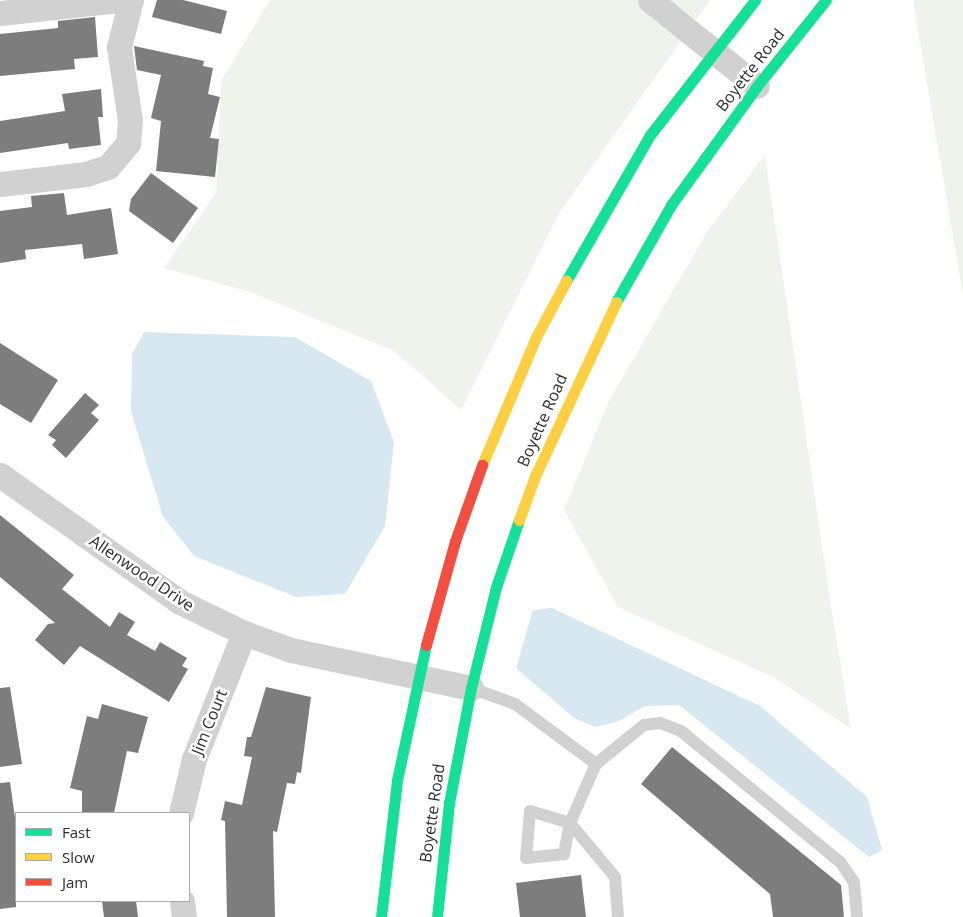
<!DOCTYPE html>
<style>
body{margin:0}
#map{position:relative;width:963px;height:917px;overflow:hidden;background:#fff;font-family:"Open Sans",sans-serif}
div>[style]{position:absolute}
.green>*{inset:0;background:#f0f3eb}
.water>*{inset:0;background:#d7e8f0}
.building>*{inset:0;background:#7d7d7d}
.lane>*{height:12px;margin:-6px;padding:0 6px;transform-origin:6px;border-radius:6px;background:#d1d1d1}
.street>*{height:25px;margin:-12.5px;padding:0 12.5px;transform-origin:12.5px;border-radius:12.5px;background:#d1d1d1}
.fast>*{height:11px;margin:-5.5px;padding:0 5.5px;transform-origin:5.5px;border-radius:5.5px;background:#16e098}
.slow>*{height:11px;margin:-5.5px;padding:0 5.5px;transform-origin:5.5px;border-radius:5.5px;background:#ffcf43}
.jam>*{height:11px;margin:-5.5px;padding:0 5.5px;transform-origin:5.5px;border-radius:5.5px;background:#f24e42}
span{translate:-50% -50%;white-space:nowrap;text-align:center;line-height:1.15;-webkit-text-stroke:5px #fff;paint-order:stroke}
.street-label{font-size:16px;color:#2c2c2c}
.legend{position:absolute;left:15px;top:812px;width:175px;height:90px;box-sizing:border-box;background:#fff;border:1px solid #ababab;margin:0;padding:6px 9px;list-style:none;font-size:15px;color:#2c2c2c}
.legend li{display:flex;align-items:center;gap:10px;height:25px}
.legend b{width:25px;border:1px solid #ababab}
</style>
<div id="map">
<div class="green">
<i style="clip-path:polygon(270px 0,710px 0,559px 213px,461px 410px,394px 351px,253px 293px,164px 268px,216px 193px,221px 81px)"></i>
<i style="clip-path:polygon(913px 0,963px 0,963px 296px)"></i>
<i style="clip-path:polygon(765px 155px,829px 593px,851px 729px,773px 677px,618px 607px,564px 510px,609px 401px,707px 232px)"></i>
</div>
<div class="water">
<i style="clip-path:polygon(144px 332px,295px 337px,371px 381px,394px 442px,385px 526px,345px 594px,296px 597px,194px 556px,163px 517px,131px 411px,132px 354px)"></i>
<i style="clip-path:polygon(552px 608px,760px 706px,867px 797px,882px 850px,869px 857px,679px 705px,645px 706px,617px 722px,595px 727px,574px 718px,516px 668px,533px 610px)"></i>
</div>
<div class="building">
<i style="clip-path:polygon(157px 0,183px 0,227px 11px,221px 34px,152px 17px)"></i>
<i style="clip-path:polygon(95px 17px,98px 57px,74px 59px,75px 69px,0 76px,0 34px,58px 28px,58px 21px)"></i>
<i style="clip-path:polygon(134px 46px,204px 61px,203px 66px,213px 68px,208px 94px,220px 97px,210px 138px,219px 139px,215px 177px,156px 171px,161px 121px,151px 118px,161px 75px,137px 70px)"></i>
<i style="clip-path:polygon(101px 89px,103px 117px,98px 117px,101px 145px,69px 149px,68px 143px,0 153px,0 121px,65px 111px,62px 94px)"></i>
<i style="clip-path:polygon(151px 173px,198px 208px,173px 243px,129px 211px,131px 199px)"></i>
<i style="clip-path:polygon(64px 193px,67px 215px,111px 208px,118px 254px,84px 259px,82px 244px,25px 250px,26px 259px,0 263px,0 211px,32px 207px,31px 196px)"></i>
<i style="clip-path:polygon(0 343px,58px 380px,31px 423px,0 404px)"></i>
<i style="clip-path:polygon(85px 393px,99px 405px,91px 413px,99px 420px,66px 458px,52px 445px,56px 440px,48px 435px)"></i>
<i style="clip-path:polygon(0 515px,74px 575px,62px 589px,110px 627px,119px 612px,135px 622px,127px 635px,155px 651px,160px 642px,187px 658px,182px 666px,188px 669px,169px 702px,80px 646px,64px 665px,35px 640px,48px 624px,55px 623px,0 577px)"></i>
<i style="clip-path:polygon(10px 687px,22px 764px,0 767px,0 688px)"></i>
<i style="clip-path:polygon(266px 687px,311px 697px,301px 773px,297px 772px,295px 784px,287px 783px,277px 832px,273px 831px,275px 917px,227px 917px,225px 821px,221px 820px,225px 801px,242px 805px,252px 757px,244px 756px,247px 737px,251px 737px)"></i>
<i style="clip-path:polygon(102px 704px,148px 717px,138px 753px,127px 751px,114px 813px,82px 813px,82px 791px,70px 788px,87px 716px,98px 719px)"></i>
<i style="clip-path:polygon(672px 747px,841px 885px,844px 917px,773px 917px,770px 894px,641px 784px)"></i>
<i style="clip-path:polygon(10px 782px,16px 825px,16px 907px,0 909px,0 783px)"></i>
<i style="clip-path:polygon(581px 875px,586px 917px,520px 917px,516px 883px)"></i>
<i style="clip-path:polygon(102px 901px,136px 901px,138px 917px,104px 917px)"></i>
</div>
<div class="lane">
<i style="left:471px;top:688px;width:47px;rotate:20deg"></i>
<i style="left:515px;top:704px;width:101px;rotate:36.5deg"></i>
<i style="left:530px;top:811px;width:42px;rotate:16.7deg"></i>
<i style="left:570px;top:823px;width:32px;rotate:101deg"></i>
<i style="left:564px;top:854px;width:38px;rotate:174deg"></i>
<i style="left:526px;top:858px;width:47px;rotate:-85.1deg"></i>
<i style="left:618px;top:917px;width:40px;rotate:-94.3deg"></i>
<i style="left:615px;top:877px;width:70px;rotate:-129.8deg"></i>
<i style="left:570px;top:823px;width:64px;rotate:-66.2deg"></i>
<i style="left:596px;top:764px;width:62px;rotate:-39.1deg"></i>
<i style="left:644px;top:725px;width:16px;rotate:-7deg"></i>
<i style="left:660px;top:723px;width:22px;rotate:21deg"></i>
<i style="left:681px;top:731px;width:207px;rotate:39.5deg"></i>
<i style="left:841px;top:863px;width:23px;rotate:56deg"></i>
<i style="left:854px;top:882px;width:35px;rotate:85deg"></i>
</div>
<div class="street">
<i style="left:650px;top:0;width:137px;rotate:38.8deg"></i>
<i style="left:0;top:13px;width:120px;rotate:-6.2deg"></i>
<i style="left:0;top:184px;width:87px;rotate:-6.6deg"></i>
<i style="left:86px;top:174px;width:23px;rotate:-18deg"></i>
<i style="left:108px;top:167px;width:31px;rotate:-50deg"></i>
<i style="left:128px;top:143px;width:22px;rotate:-85deg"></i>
<i style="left:130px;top:121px;width:75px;rotate:-98.5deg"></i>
<i style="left:119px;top:47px;width:49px;rotate:-75.7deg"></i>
<i style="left:0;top:475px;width:220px;rotate:35.2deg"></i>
<i style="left:180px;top:602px;width:71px;rotate:25.8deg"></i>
<i style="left:244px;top:633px;width:50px;rotate:19.9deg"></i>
<i style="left:291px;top:650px;width:184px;rotate:11.9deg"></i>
<i style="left:181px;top:813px;width:56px;rotate:-76.5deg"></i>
<i style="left:194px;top:759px;width:136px;rotate:-68.4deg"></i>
<i style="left:182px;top:901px;width:16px;rotate:83deg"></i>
</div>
<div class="fast">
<i style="left:566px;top:281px;width:168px;rotate:-60.1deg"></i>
<i style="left:650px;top:135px;width:171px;rotate:-52.1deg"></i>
<i style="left:616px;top:302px;width:112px;rotate:-60.4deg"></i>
<i style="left:671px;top:205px;width:147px;rotate:-54.1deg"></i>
<i style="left:757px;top:86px;width:110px;rotate:-51.3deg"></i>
<i style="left:381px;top:917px;width:138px;rotate:-83.3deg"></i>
<i style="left:397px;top:780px;width:138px;rotate:-77.9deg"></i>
<i style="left:437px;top:917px;width:115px;rotate:-84deg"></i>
<i style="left:449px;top:803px;width:117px;rotate:-79.2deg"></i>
<i style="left:471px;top:688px;width:104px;rotate:-76.1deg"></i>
<i style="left:496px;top:587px;width:71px;rotate:-71.1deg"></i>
</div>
<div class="slow">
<i style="left:482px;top:465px;width:139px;rotate:-67.1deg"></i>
<i style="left:536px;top:337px;width:64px;rotate:-61.8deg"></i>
<i style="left:519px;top:520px;width:47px;rotate:-70deg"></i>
<i style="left:535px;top:476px;width:192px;rotate:-65deg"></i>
</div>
<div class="jam">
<i style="left:426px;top:645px;width:108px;rotate:-74.4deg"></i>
<i style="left:455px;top:541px;width:81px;rotate:-70.4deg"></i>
</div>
<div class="street-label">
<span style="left:750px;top:70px;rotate:-52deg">Boyette Road</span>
<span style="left:542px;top:420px;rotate:-66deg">Boyette Road</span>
<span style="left:142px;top:573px;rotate:34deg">Allenwood Drive</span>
<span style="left:209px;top:722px;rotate:-68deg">Jim Court</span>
<span style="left:432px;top:813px;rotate:-82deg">Boyette Road</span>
</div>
<ul class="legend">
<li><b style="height:6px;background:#16e098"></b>Fast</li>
<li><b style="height:6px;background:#ffcf43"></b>Slow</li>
<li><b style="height:6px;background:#f24e42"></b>Jam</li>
</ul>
</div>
